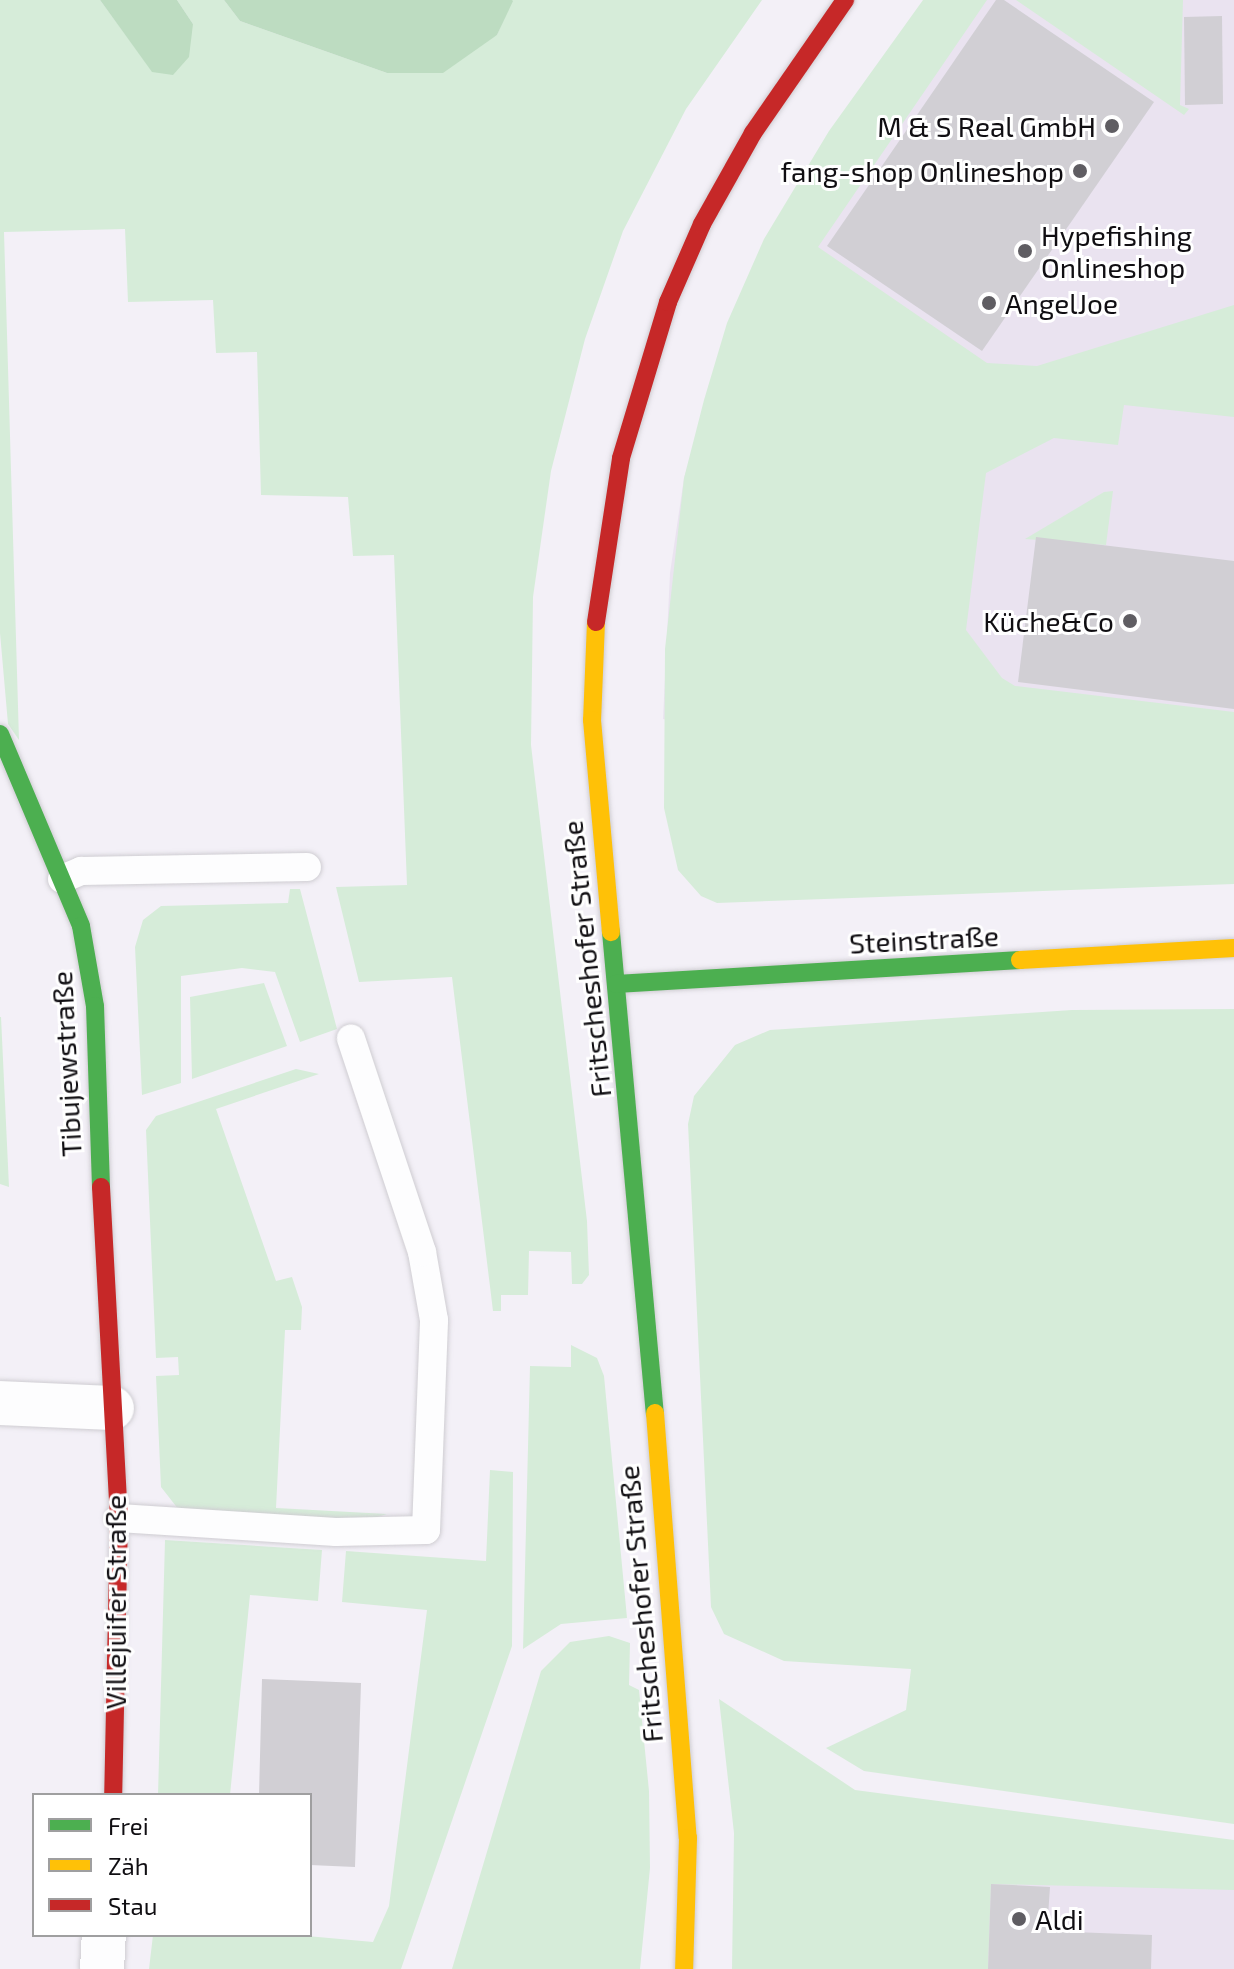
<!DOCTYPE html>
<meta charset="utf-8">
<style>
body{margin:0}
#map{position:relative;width:1234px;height:1969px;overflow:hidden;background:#f3f0f7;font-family:"Exo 2",sans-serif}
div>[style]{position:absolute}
.built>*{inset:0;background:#eae3f0}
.green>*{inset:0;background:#d6ecd9}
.forest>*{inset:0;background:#bddcc1}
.building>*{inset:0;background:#d1cfd4}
.roads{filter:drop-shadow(0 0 2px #cfcdd2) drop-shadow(0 0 2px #cfcdd2)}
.lane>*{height:28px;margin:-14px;padding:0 14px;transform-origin:14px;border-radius:14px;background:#fdfdfe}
.street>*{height:44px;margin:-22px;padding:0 22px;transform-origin:22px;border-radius:22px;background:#fdfdfe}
.fast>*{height:18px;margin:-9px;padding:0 9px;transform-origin:9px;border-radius:9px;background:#4caf50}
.slow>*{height:18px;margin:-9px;padding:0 9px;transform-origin:9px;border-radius:9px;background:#ffc107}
.jam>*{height:18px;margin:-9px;padding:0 9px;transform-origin:9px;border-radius:9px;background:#c62828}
.dots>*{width:22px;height:22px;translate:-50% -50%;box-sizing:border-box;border:4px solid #fff;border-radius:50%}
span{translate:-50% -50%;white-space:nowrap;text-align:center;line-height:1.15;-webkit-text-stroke:6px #fff;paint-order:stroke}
.poi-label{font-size:28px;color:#100e12}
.right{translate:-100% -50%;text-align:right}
.left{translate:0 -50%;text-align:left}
.street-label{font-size:28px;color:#100e12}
.legend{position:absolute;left:32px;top:1793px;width:280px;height:144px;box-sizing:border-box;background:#fff;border:2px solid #9f9fa0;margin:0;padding:10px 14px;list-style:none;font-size:24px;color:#100e12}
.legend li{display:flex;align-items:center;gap:16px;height:40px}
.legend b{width:40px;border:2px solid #9f9fa0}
</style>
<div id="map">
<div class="built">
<i style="clip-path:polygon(936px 0,1234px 0,1234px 840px,663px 719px,670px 573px,684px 478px,710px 396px)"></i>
<i style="clip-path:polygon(959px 1865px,1234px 1870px,1234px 1969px,914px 1969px)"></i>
</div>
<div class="green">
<i style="clip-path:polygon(0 0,100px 0,152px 71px,193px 24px,177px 0,224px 0,240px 21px,387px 73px,497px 35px,512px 0,762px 0,686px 109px,623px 231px,585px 339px,551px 471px,533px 597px,531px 745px,587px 1221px,589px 1275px,582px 1284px,572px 1284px,571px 1252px,529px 1251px,528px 1295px,501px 1295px,501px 1311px,493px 1311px,452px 977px,359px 982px,336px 887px,407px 885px,394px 555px,353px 556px,348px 497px,261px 495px,257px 352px,216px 353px,213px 300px,128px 302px,125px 229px,4px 232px,19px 740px,8px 724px,0 633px)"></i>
<i style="clip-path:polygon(923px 0,987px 0,818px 247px,987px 363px,1037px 366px,1234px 305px,1234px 417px,1124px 405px,1118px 445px,1054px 438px,986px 473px,966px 630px,1002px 678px,1015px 686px,1234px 712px,1234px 884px,717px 903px,701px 896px,678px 870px,664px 808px,665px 649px,684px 478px,704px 400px,727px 323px,764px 239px,829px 131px)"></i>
<i style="clip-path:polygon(1016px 0,1183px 0,1180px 105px,1189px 109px,1184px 115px)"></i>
<i style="clip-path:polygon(1113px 491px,1106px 545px,1025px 539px,1104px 492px)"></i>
<i style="clip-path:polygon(290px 889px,300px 889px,337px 1029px,300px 1042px,275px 972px,242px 968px,181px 976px,181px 1083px,142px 1095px,135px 947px,143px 920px,161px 906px,288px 903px)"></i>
<i style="clip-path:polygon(264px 983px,287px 1046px,192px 1079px,190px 997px)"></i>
<i style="clip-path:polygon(1234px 1009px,1234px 1824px,864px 1771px,826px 1748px,906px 1710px,911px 1669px,784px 1661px,724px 1634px,711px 1607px,688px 1124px,694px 1096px,735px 1045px,770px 1030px,1072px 1010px)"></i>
<i style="clip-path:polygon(0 1017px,1px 1017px,9px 1187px,0 1184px)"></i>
<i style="clip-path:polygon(296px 1069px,319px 1074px,216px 1109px,276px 1281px,292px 1277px,302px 1307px,301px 1330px,285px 1330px,276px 1508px,387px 1514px,368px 1520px,179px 1510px,161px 1487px,156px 1376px,179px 1375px,178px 1357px,156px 1358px,146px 1130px,156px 1116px)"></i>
<i style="clip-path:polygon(571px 1345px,597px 1358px,604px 1376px,627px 1618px,561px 1624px,523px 1649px,530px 1366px,571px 1367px)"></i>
<i style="clip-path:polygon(490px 1470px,513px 1472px,512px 1646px,401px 1969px,149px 1969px,153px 1935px,296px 1935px,373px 1942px,389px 1906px,427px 1610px,342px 1602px,346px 1551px,486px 1561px)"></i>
<i style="clip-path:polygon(165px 1540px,322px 1550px,318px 1601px,250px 1595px,230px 1795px,158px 1795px)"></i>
<i style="clip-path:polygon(609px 1636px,630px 1643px,629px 1685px,639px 1690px,649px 1791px,650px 1868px,640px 1969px,452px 1969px,541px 1671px,570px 1642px)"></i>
<i style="clip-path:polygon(719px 1699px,855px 1790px,1234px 1840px,1234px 1890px,991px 1884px,988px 1969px,732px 1969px,734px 1833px)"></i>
</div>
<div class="forest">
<i style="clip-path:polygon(100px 0,177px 0,193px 24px,189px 57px,173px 75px,152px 72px)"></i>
<i style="clip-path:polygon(224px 0,512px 0,513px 1px,497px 35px,443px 73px,387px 73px,240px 21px)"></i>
</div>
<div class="building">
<i style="clip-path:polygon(996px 0,1004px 0,1154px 102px,982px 351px,827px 246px)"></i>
<i style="clip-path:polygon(1222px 16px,1223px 104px,1185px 105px,1184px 17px)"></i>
<i style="clip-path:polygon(1036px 537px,1234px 561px,1234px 709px,1018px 682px)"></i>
<i style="clip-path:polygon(262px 1679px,361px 1683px,355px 1867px,310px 1865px,310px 1795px,259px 1795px)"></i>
<i style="clip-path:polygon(991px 1884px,1050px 1887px,1047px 1931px,1152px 1935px,1151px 1969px,988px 1969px)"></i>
</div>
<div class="roads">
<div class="lane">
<i style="left:62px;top:879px;width:21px;rotate:-23deg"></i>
<i style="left:81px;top:871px;width:226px;rotate:-1deg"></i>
<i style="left:119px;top:1518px;width:217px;rotate:3.7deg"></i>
<i style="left:336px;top:1532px;width:90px;rotate:-1.3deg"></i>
<i style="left:426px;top:1530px;width:210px;rotate:-87.8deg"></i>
<i style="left:434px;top:1320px;width:69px;rotate:-100deg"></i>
<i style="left:422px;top:1252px;width:225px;rotate:-108.4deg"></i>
</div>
<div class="street">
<i style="left:0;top:1403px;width:112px;rotate:2.6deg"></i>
<i style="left:102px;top:1969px;width:34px;rotate:-87deg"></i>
</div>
<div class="fast">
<i style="left:0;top:734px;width:208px;rotate:67.1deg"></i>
<i style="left:81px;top:926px;width:81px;rotate:80.1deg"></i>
<i style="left:95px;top:1006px;width:181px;rotate:88.1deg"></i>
<i style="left:611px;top:932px;width:483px;rotate:84.8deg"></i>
<i style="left:616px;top:984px;width:405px;rotate:-3.4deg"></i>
</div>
<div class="slow">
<i style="left:596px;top:622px;width:98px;rotate:92.3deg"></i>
<i style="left:592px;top:720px;width:213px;rotate:84.9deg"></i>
<i style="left:1020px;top:960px;width:214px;rotate:-3.2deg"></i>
<i style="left:655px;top:1413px;width:426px;rotate:85.6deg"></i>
<i style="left:688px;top:1838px;width:131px;rotate:91.7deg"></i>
</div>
<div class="jam">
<i style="left:596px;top:622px;width:166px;rotate:-81.3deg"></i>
<i style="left:621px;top:458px;width:163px;rotate:-73.2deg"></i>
<i style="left:668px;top:302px;width:85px;rotate:-66.4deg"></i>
<i style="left:702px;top:224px;width:104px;rotate:-60.7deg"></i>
<i style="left:753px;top:133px;width:162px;rotate:-55.3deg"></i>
<i style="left:101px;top:1187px;width:331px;rotate:86.9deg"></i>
<i style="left:119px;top:1518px;width:277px;rotate:91.2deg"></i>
</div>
</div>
<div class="dots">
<i style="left:1112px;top:126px;background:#5f5d62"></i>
<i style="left:1080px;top:171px;background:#5f5d62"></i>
<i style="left:1025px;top:251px;background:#5f5d62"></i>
<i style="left:989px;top:303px;background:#5f5d62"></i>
<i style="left:1130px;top:621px;background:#5f5d62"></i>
<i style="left:1019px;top:1919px;background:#5f5d62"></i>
</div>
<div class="poi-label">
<span class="right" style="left:1096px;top:126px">M &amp; S Real GmbH</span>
<span class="right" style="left:1064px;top:171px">fang-shop Onlineshop</span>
<span class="left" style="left:1041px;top:251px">Hypefishing<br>Onlineshop</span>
<span class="left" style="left:1005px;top:303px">AngelJoe</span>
<span class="right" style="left:1114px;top:621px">Küche&amp;Co</span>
<span class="left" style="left:1035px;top:1919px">Aldi</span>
</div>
<div class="street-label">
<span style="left:924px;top:939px;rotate:-3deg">Steinstraße</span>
<span style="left:586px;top:959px;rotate:-96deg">Fritscheshofer Straße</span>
<span style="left:66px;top:1064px;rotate:-93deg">Tibujewstraße</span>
<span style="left:115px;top:1602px;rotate:-90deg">Villejuifer Straße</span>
<span style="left:640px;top:1604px;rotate:-95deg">Fritscheshofer Straße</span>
</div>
<ul class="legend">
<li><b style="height:10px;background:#4caf50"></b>Frei</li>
<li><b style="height:10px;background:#ffc107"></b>Zäh</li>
<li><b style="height:10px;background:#c62828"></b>Stau</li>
</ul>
</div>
